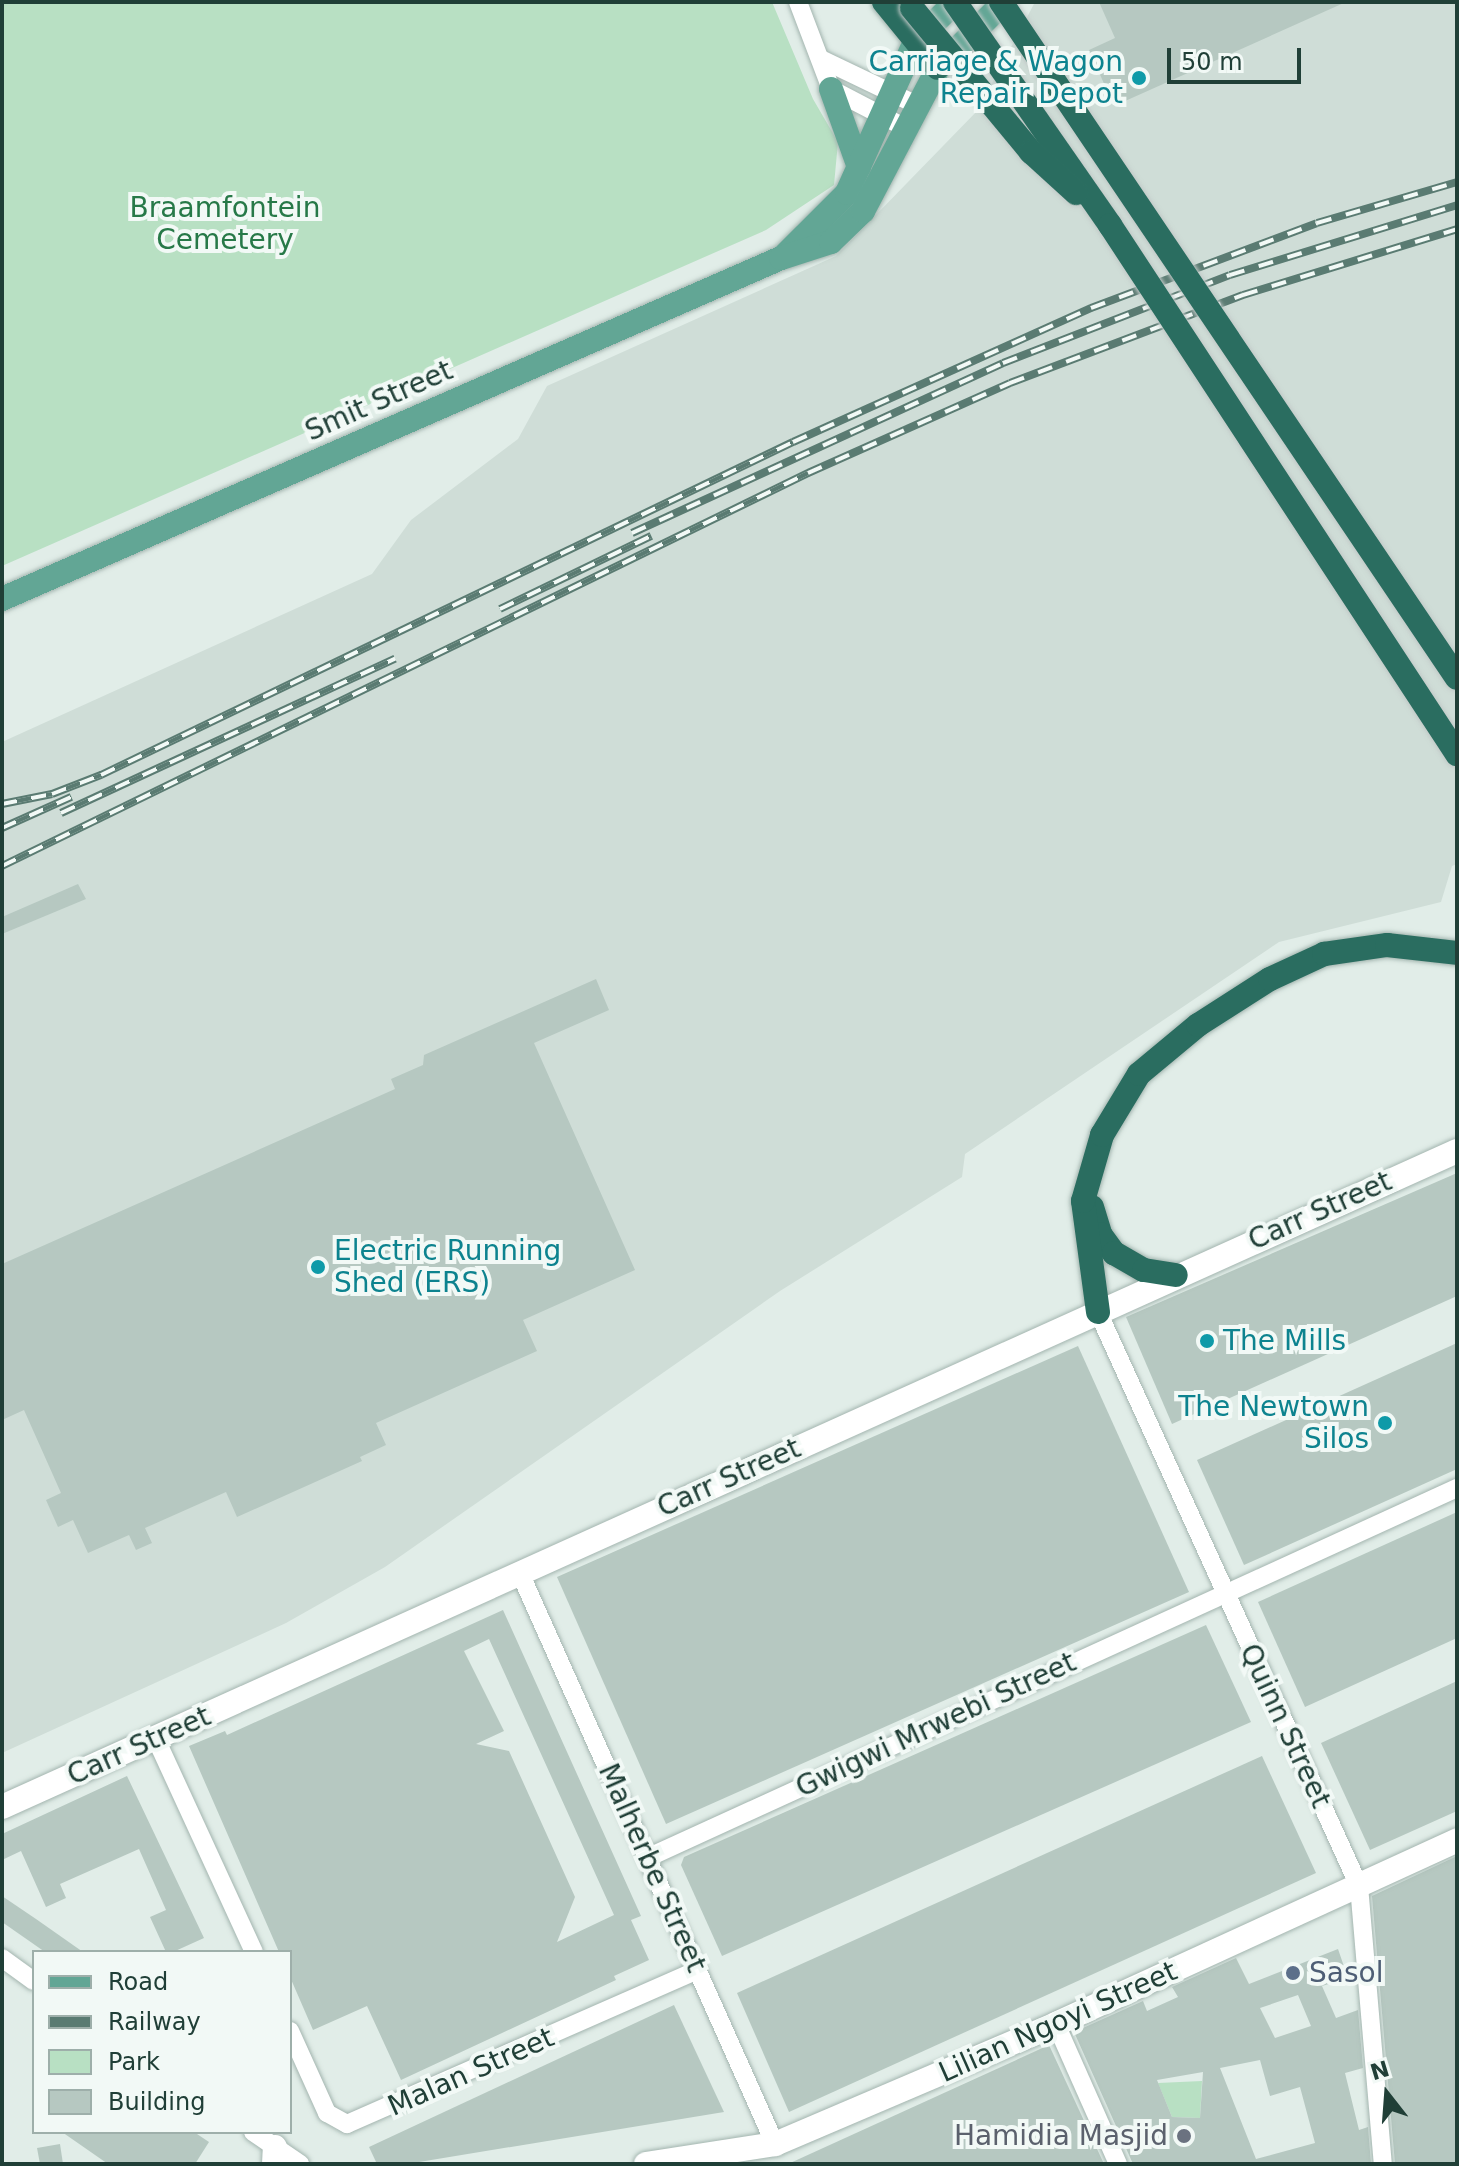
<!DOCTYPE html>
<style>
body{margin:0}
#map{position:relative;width:1459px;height:2166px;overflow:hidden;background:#e1ede8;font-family:"DejaVu Sans",sans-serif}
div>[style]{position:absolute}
.built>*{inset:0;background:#cfddd7}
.green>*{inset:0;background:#b8e0c3}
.building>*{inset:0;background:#b6c8c1}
.roads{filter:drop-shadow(0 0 2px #a3b5af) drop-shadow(0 0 2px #a3b5af)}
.street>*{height:18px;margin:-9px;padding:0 9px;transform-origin:9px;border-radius:9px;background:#fff}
.secondary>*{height:24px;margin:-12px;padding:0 12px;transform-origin:12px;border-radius:12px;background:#fff}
.primary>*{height:24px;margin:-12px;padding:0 12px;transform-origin:12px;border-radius:12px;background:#62a695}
.highway>*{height:24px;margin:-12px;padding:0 12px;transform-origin:12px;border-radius:12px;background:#2a6d60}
.rail>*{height:8px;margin-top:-4px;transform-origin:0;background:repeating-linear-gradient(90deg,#f2f9f6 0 15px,#5a7b72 0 30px);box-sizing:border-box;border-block:2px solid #5a7b72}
.bridges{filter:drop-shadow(0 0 2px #c1c9c7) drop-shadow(0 0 2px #c1c9c7)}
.highway-bridge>*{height:24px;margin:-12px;padding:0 12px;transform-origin:12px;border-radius:12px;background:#2a6d60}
.dots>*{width:22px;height:22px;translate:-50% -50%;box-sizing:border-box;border:4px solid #f2f9f6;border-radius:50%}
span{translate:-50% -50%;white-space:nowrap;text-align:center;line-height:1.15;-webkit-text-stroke:8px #f2f9f6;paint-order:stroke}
.culture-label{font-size:28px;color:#0d838f}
.right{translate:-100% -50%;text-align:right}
.left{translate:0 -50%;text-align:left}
.park-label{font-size:28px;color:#277948}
.street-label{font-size:28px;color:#203f37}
.service-label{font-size:28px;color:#4e5e75}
.worship-label{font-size:28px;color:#5b616d}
.frame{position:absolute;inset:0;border:4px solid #203f37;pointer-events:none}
.legend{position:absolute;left:32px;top:1950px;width:260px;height:184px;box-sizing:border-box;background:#f2f9f6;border:2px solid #9eafaa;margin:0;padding:10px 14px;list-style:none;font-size:24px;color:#203f37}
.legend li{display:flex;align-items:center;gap:16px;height:40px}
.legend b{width:40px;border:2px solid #9eafaa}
.north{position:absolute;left:1347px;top:2054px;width:80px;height:80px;-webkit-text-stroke:6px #f2f9f6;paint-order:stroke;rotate:343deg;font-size:22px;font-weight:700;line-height:32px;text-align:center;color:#203f37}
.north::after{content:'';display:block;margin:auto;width:28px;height:36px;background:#203f37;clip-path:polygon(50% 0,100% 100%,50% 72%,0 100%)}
.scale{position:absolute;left:1167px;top:48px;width:134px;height:36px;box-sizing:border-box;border:4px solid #203f37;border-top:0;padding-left:10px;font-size:24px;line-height:28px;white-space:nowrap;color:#203f37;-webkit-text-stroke:6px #f2f9f6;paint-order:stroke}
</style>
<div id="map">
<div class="built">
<i style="clip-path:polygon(1035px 2px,1457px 2px,1457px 864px,1452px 866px,1441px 902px,1279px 942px,965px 1154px,962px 1177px,780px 1291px,385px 1567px,286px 1623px,2px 1753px,2px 742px,372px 574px,411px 520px,518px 439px,547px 386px,836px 256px,978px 110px)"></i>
</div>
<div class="green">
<i style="clip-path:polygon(2px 2px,772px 2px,813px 99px,838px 142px,834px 185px,766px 230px,2px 566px)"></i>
<i style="clip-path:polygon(1202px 2081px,1200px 2118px,1172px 2117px,1158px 2083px)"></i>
</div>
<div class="building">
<i style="clip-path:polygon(1099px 2px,1346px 2px,1114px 106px,1089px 50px,1115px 38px)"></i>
<i style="clip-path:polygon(78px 884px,86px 899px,2px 934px,2px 917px)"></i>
<i style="clip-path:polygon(596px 979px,609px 1010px,534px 1043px,635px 1270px,523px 1320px,537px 1351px,376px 1423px,386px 1445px,360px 1457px,362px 1461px,237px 1517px,226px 1492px,145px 1528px,152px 1543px,136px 1550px,129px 1535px,88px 1553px,73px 1520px,58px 1527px,46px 1500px,61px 1493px,24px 1410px,2px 1420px,2px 1264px,395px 1089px,391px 1079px,423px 1065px,424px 1055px)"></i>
<i style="clip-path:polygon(1457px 1173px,1457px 1296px,1172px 1424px,1126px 1317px)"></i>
<i style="clip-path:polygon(1457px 1343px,1457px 1469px,1244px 1565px,1197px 1460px)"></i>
<i style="clip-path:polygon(1078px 1346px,1189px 1592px,666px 1824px,557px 1577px)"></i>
<i style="clip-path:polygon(1457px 1512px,1457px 1638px,1305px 1707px,1258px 1602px)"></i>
<i style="clip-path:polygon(evenodd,503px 1610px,641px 1916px,631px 1920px,649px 1960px,614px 1976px,616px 1980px,401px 2080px,367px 2006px,313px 2030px,290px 1977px,290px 1952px,279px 1952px,189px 1746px,225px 1731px,227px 1735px,503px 1610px,489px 1639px,614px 1915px,557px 1942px,575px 1897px,509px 1751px,476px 1744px,504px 1731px,464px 1651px,489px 1639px)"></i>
<i style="clip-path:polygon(1206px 1625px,1251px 1722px,722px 1956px,681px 1865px,684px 1857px)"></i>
<i style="clip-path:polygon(1457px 1681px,1457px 1811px,1370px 1850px,1321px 1743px)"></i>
<i style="clip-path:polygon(1262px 1756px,1316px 1873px,789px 2112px,737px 1993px)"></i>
<i style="clip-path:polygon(127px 1776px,204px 1938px,173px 1952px,166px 1952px,150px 1917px,166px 1910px,139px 1849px,60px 1884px,66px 1898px,46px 1907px,21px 1851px,2px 1860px,2px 1834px)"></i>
<i style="clip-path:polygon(1457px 1856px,1457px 2164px,1395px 2164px,1372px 1896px)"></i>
<i style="clip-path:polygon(2px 1896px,36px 1919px,83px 1952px,45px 1952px,2px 1922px)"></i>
<i style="clip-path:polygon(evenodd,1338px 1949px,1348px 1978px,1322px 1986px,1336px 2018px,1358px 2010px,1363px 2068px,1345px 2073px,1359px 2130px,1368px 2127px,1371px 2164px,1133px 2164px,1074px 2032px,1143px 2001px,1147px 2011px,1178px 1997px,1172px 1987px,1236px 1958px,1249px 1984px,1338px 1949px,1298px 1995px,1311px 2026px,1275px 2038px,1260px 2008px,1298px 1995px,1338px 1949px,1260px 2060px,1270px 2096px,1300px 2087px,1315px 2143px,1256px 2159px,1220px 2068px,1260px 2060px,1338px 1949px,1203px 2072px,1200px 2118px,1172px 2117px,1157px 2080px,1203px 2072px)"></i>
<i style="clip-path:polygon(674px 2005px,724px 2112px,407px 2164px,377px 2164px,369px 2147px)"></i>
<i style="clip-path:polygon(1049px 2045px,1104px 2164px,788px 2164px)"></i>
<i style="clip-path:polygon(62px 2132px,194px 2132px,209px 2142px,195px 2164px,108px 2164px)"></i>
<i style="clip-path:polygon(60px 2144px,63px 2164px,40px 2164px,37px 2148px)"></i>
</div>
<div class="roads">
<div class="street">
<i style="left:798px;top:2px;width:93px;rotate:69.2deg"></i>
<i style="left:831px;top:89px;width:87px;rotate:27.5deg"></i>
<i style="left:821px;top:59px;width:109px;rotate:25.6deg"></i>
<i style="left:1098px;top:1312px;width:631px;rotate:65.55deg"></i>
<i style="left:1359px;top:1886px;width:279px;rotate:85.1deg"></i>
<i style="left:520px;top:1573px;width:625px;rotate:65.94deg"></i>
<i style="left:156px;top:1739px;width:234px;rotate:65.3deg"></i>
<i style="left:647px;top:1858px;width:891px;rotate:-24.55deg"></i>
<i style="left:2px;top:1958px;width:39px;rotate:36deg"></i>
<i style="left:1056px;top:2024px;width:153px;rotate:66.1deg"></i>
<i style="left:290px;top:2031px;width:90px;rotate:65.7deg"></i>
<i style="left:327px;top:2113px;width:23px;rotate:29deg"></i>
<i style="left:347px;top:2124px;width:383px;rotate:-23.7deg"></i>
<i style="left:253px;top:2132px;width:57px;rotate:34.2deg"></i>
</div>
<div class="secondary">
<i style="left:2px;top:1807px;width:1596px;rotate:-24.27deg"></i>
<i style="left:274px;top:2164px;width:17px;rotate:-87deg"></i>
<i style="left:646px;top:2164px;width:131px;rotate:-8.8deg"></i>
<i style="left:775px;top:2144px;width:306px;rotate:-23.1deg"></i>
<i style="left:1056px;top:2024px;width:441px;rotate:-24.6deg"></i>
</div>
<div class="primary">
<i style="left:831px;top:89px;width:83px;rotate:70.3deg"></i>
<i style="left:786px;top:254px;width:86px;rotate:-45deg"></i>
<i style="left:847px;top:193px;width:166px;rotate:-65.8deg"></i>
<i style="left:915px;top:42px;width:57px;rotate:-45deg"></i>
<i style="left:2px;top:599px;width:850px;rotate:-23.64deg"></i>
<i style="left:781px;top:258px;width:52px;rotate:-17.7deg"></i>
<i style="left:831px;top:242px;width:45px;rotate:-44.1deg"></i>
<i style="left:863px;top:211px;width:161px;rotate:-62.3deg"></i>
<i style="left:938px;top:68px;width:93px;rotate:-45deg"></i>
</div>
<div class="highway">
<i style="left:884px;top:2px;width:85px;rotate:50.7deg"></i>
<i style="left:1092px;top:1207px;width:28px;rotate:73deg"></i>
<i style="left:1100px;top:1234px;width:24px;rotate:54deg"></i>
<i style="left:1114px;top:1253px;width:34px;rotate:30deg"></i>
<i style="left:1144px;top:1270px;width:32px;rotate:9deg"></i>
<i style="left:1098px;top:1312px;width:112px;rotate:-97.7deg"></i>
<i style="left:1083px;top:1201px;width:69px;rotate:-73.9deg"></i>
<i style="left:1102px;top:1135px;width:71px;rotate:-58.8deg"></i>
<i style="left:1139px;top:1074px;width:77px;rotate:-39.7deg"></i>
<i style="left:1198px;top:1025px;width:85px;rotate:-32.6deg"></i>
<i style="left:1270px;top:979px;width:60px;rotate:-24.8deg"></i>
<i style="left:1324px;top:954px;width:64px;rotate:-8.1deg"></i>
<i style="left:1387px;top:945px;width:70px;rotate:6.5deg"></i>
</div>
</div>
<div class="rail">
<i style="left:632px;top:533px;width:408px;rotate:-24.6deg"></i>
<i style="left:1003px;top:363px;width:243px;rotate:-21.2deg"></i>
<i style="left:1230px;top:275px;width:238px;rotate:-17.1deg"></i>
<i style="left:500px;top:609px;width:168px;rotate:-25.8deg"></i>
<i style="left:2px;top:804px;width:51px;rotate:-11.3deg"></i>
<i style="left:52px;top:794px;width:53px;rotate:-21.2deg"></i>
<i style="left:101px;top:775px;width:768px;rotate:-25.7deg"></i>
<i style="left:793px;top:442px;width:327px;rotate:-24.2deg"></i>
<i style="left:1091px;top:308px;width:241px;rotate:-20.6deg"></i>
<i style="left:1317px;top:223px;width:146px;rotate:-16.3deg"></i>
<i style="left:61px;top:813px;width:368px;rotate:-24.8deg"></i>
<i style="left:2px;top:828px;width:76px;rotate:-24.2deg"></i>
<i style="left:2px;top:866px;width:897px;rotate:-25.99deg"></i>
<i style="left:808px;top:473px;width:221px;rotate:-24deg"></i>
<i style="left:1010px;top:383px;width:249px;rotate:-20.7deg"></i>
<i style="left:1243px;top:295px;width:224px;rotate:-17.1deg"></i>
</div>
<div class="bridges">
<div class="highway-bridge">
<i style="left:955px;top:2px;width:272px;rotate:55.2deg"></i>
<i style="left:1110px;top:225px;width:633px;rotate:56.74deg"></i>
<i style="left:1001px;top:2px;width:815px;rotate:56deg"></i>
<i style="left:912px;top:8px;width:187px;rotate:50.4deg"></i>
<i style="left:1031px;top:152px;width:61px;rotate:42.3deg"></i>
</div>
</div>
<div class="dots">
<i style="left:1139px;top:78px;background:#0f9aa8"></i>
<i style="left:318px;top:1267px;background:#0f9aa8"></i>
<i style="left:1207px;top:1341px;background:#0f9aa8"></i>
<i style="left:1385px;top:1423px;background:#0f9aa8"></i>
<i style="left:1293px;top:1973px;background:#5c6f8a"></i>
<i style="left:1184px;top:2136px;background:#6b7280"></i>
</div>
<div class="culture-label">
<span class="right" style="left:1123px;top:78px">Carriage &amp; Wagon<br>Repair Depot</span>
<span class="left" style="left:334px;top:1267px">Electric Running<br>Shed (ERS)</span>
<span class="left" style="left:1223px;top:1341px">The Mills</span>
<span class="right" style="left:1369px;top:1423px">The Newtown<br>Silos</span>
</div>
<div class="park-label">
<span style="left:225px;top:224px">Braamfontein<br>Cemetery</span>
</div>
<div class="street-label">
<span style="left:379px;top:401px;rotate:-24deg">Smit Street</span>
<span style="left:1320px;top:1211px;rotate:-24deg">Carr Street</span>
<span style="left:729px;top:1478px;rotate:-24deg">Carr Street</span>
<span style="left:936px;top:1725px;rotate:-25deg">Gwigwi Mrwebi Street</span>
<span style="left:1285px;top:1726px;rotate:65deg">Quinn Street</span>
<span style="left:139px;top:1746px;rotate:-24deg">Carr Street</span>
<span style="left:652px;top:1868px;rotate:66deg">Malherbe Street</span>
<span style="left:1058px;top:2022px;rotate:-24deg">Lilian Ngoyi Street</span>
<span style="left:471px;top:2072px;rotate:-24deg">Malan Street</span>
</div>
<div class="service-label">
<span class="left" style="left:1309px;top:1973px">Sasol</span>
</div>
<div class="worship-label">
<span class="right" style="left:1168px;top:2136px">Hamidia Masjid</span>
</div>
<div class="frame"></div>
<ul class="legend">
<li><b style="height:10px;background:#62a695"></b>Road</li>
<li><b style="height:10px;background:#5a7b72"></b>Railway</li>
<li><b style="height:22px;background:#b8e0c3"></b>Park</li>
<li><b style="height:22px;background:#b6c8c1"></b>Building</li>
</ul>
<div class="north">N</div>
<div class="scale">50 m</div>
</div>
